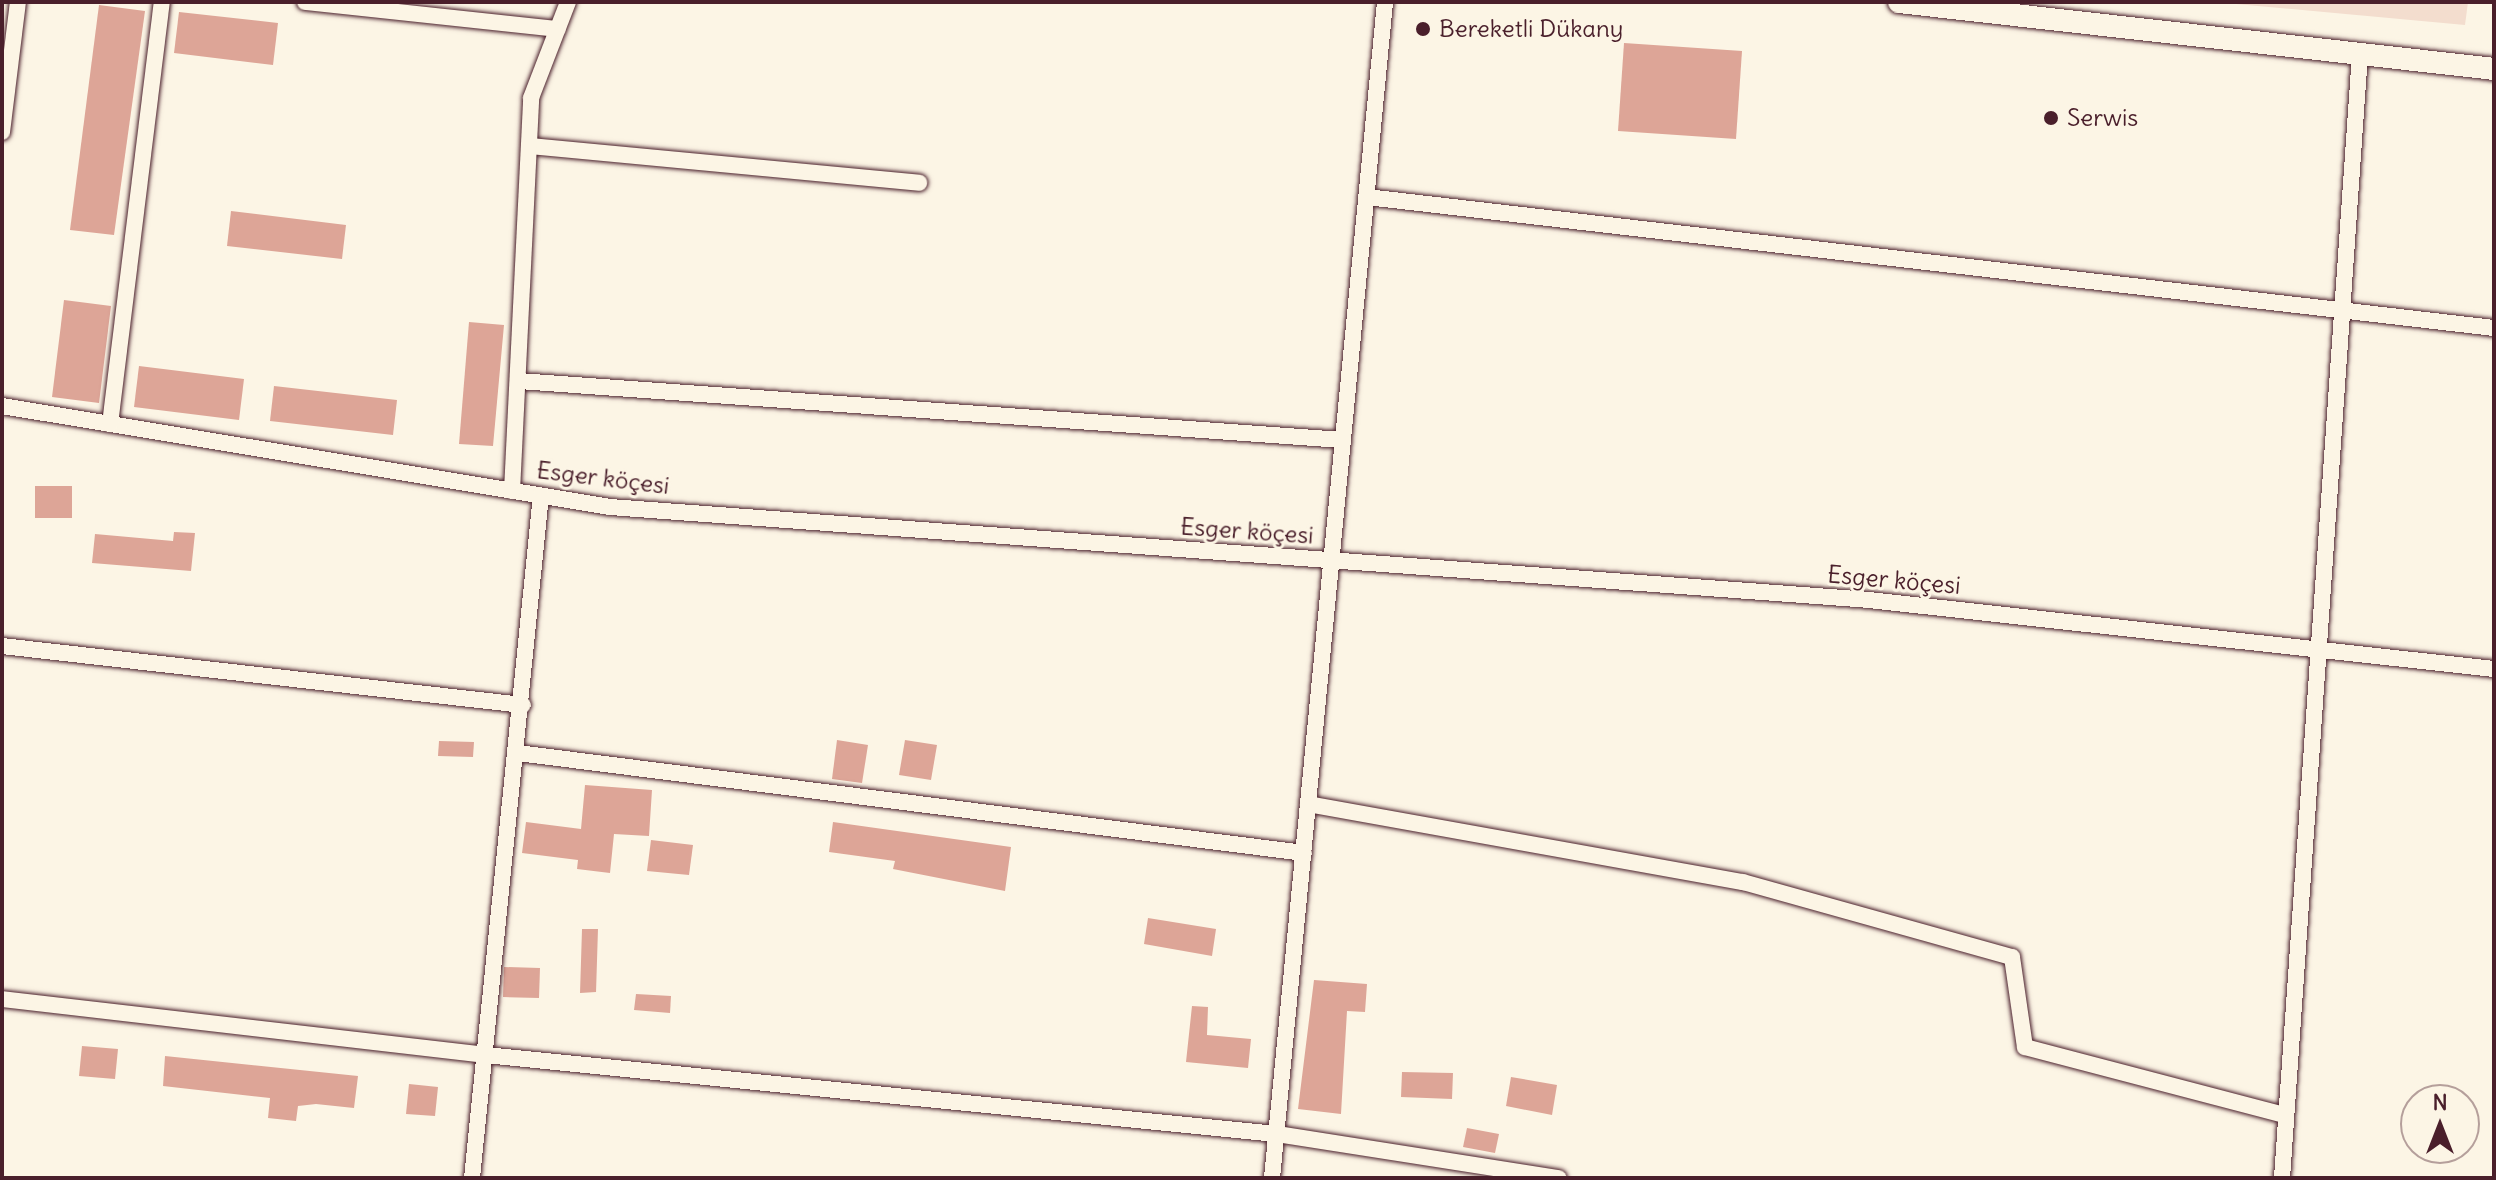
<!DOCTYPE html>
<meta charset="utf-8">
<style>
body{margin:0}
#map{position:relative;width:2496px;height:1180px;overflow:hidden;background:#fcf5e5;font-family:Delius,sans-serif}
div>[style]{position:absolute}
.built>*{inset:0;background:#f3ddce}
.building>*{inset:0;background:#dda597}
.roads{filter:drop-shadow(0 0 2px #4a1f2b) drop-shadow(0 0 2px #4a1f2b)}
.street>*{height:16px;margin:-8px;padding:0 8px;transform-origin:8px;border-radius:8px;background:#fcf5e5}
.secondary>*{height:22px;margin:-11px;padding:0 11px;transform-origin:11px;border-radius:11px;background:#fcf5e5}
.dots>*{width:22px;height:22px;translate:-50% -50%;box-sizing:border-box;border:4px solid #fcf5e5;border-radius:50%}
span{translate:-50% -50%;white-space:nowrap;text-align:center;line-height:1.15;-webkit-text-stroke:6px #fcf5e5;paint-order:stroke}
.poi-label{font-size:24px;color:#4a1f2b}
.left{translate:0 -50%;text-align:left}
.street-label{font-size:24px;color:#4a1f2b}
.frame{position:absolute;inset:0;border:4px solid #4a1f2b;pointer-events:none}
.north{position:absolute;left:2400px;top:1084px;width:80px;height:80px;box-sizing:border-box;background:#fcf5e5;border:2px solid #b59f9b;border-radius:50%;rotate:0deg;font-size:22px;font-weight:700;line-height:32px;text-align:center;color:#4a1f2b}
.north::after{content:'';display:block;margin:auto;width:28px;height:36px;background:#4a1f2b;clip-path:polygon(50% 0,100% 100%,50% 72%,0 100%)}
</style>
<div id="map">
<div class="built">
<i style="clip-path:polygon(2214px 2px,2468px 2px,2465px 25px)"></i>
</div>
<div class="building">
<i style="clip-path:polygon(99px 5px,145px 11px,114px 235px,70px 230px)"></i>
<i style="clip-path:polygon(179px 12px,278px 23px,273px 65px,174px 53px)"></i>
<i style="clip-path:polygon(1624px 43px,1742px 51px,1736px 139px,1618px 131px)"></i>
<i style="clip-path:polygon(231px 211px,346px 225px,342px 259px,227px 246px)"></i>
<i style="clip-path:polygon(64px 300px,111px 306px,99px 403px,52px 397px)"></i>
<i style="clip-path:polygon(469px 322px,504px 325px,493px 446px,459px 444px)"></i>
<i style="clip-path:polygon(139px 366px,244px 379px,239px 420px,134px 407px)"></i>
<i style="clip-path:polygon(274px 386px,397px 400px,393px 435px,270px 421px)"></i>
<i style="clip-path:polygon(35px 486px,72px 486px,72px 518px,35px 518px)"></i>
<i style="clip-path:polygon(174px 532px,195px 533px,191px 571px,92px 563px,95px 534px,173px 541px)"></i>
<i style="clip-path:polygon(837px 740px,868px 745px,862px 783px,832px 779px)"></i>
<i style="clip-path:polygon(905px 740px,937px 745px,931px 780px,899px 775px)"></i>
<i style="clip-path:polygon(439px 741px,474px 742px,473px 757px,438px 756px)"></i>
<i style="clip-path:polygon(585px 785px,652px 790px,649px 836px,614px 834px,610px 873px,577px 869px,578px 860px,522px 853px,526px 822px,581px 829px)"></i>
<i style="clip-path:polygon(833px 822px,1011px 847px,1005px 891px,893px 869px,895px 861px,829px 852px)"></i>
<i style="clip-path:polygon(651px 840px,693px 845px,689px 875px,647px 871px)"></i>
<i style="clip-path:polygon(1148px 918px,1216px 929px,1212px 956px,1144px 944px)"></i>
<i style="clip-path:polygon(582px 929px,598px 929px,596px 992px,580px 993px)"></i>
<i style="clip-path:polygon(504px 967px,540px 968px,539px 998px,503px 997px)"></i>
<i style="clip-path:polygon(1314px 980px,1367px 984px,1365px 1012px,1347px 1011px,1341px 1114px,1298px 1109px)"></i>
<i style="clip-path:polygon(636px 994px,671px 996px,670px 1013px,634px 1010px)"></i>
<i style="clip-path:polygon(1192px 1006px,1208px 1007px,1207px 1035px,1251px 1039px,1248px 1068px,1186px 1062px)"></i>
<i style="clip-path:polygon(82px 1046px,118px 1049px,115px 1079px,79px 1076px)"></i>
<i style="clip-path:polygon(165px 1056px,358px 1076px,354px 1108px,316px 1104px,298px 1106px,296px 1121px,268px 1118px,270px 1098px,163px 1086px)"></i>
<i style="clip-path:polygon(1402px 1072px,1453px 1073px,1452px 1099px,1401px 1097px)"></i>
<i style="clip-path:polygon(1511px 1077px,1557px 1085px,1552px 1115px,1506px 1106px)"></i>
<i style="clip-path:polygon(409px 1084px,438px 1087px,435px 1116px,406px 1114px)"></i>
<i style="clip-path:polygon(1467px 1128px,1499px 1134px,1495px 1153px,1463px 1147px)"></i>
</div>
<div class="roads">
<div class="street">
<i style="left:305px;top:2px;width:254px;rotate:6.1deg"></i>
<i style="left:2px;top:132px;width:131px;rotate:-83deg"></i>
<i style="left:530px;top:146px;width:391px;rotate:5.4deg"></i>
<i style="left:1367px;top:197px;width:1135px;rotate:6.63deg"></i>
<i style="left:519px;top:381px;width:826px;rotate:4.1deg"></i>
<i style="left:2px;top:406px;width:616px;rotate:9.43deg"></i>
<i style="left:610px;top:507px;width:1262px;rotate:4.22deg"></i>
<i style="left:1869px;top:600px;width:629px;rotate:6.3deg"></i>
<i style="left:110px;top:424px;width:425px;rotate:-83deg"></i>
<i style="left:512px;top:491px;width:393px;rotate:-87.2deg"></i>
<i style="left:531px;top:98px;width:103px;rotate:-68.9deg"></i>
<i style="left:2px;top:646px;width:524px;rotate:6.46deg"></i>
<i style="left:518px;top:753px;width:792px;rotate:7.25deg"></i>
<i style="left:1308px;top:804px;width:442px;rotate:10.2deg"></i>
<i style="left:1743px;top:882px;width:279px;rotate:15.6deg"></i>
<i style="left:2012px;top:957px;width:91px;rotate:81.8deg"></i>
<i style="left:2025px;top:1047px;width:269px;rotate:14.7deg"></i>
<i style="left:2px;top:999px;width:486px;rotate:6.6deg"></i>
<i style="left:485px;top:1055px;width:796px;rotate:5.7deg"></i>
<i style="left:1277px;top:1134px;width:285px;rotate:8.9deg"></i>
<i style="left:472px;top:1178px;width:686px;rotate:-84.23deg"></i>
<i style="left:1272px;top:1178px;width:1181px;rotate:-84.51deg"></i>
<i style="left:2282px;top:1178px;width:1126px;rotate:-86.03deg"></i>
</div>
<div class="secondary">
<i style="left:1899px;top:2px;width:599px;rotate:6.42deg"></i>
</div>
</div>
<div class="dots">
<i style="left:1423px;top:29px;background:#4a1f2b"></i>
<i style="left:2051px;top:118px;background:#4a1f2b"></i>
</div>
<div class="poi-label">
<span class="left" style="left:1439px;top:29px">Bereketli Dükany</span>
<span class="left" style="left:2067px;top:118px">Serwis</span>
</div>
<div class="street-label">
<span style="left:603px;top:478px;rotate:7deg">Esger köçesi</span>
<span style="left:1247px;top:531px;rotate:4deg">Esger köçesi</span>
<span style="left:1894px;top:580px;rotate:5deg">Esger köçesi</span>
</div>
<div class="frame"></div>
<div class="north">N</div>
</div>
